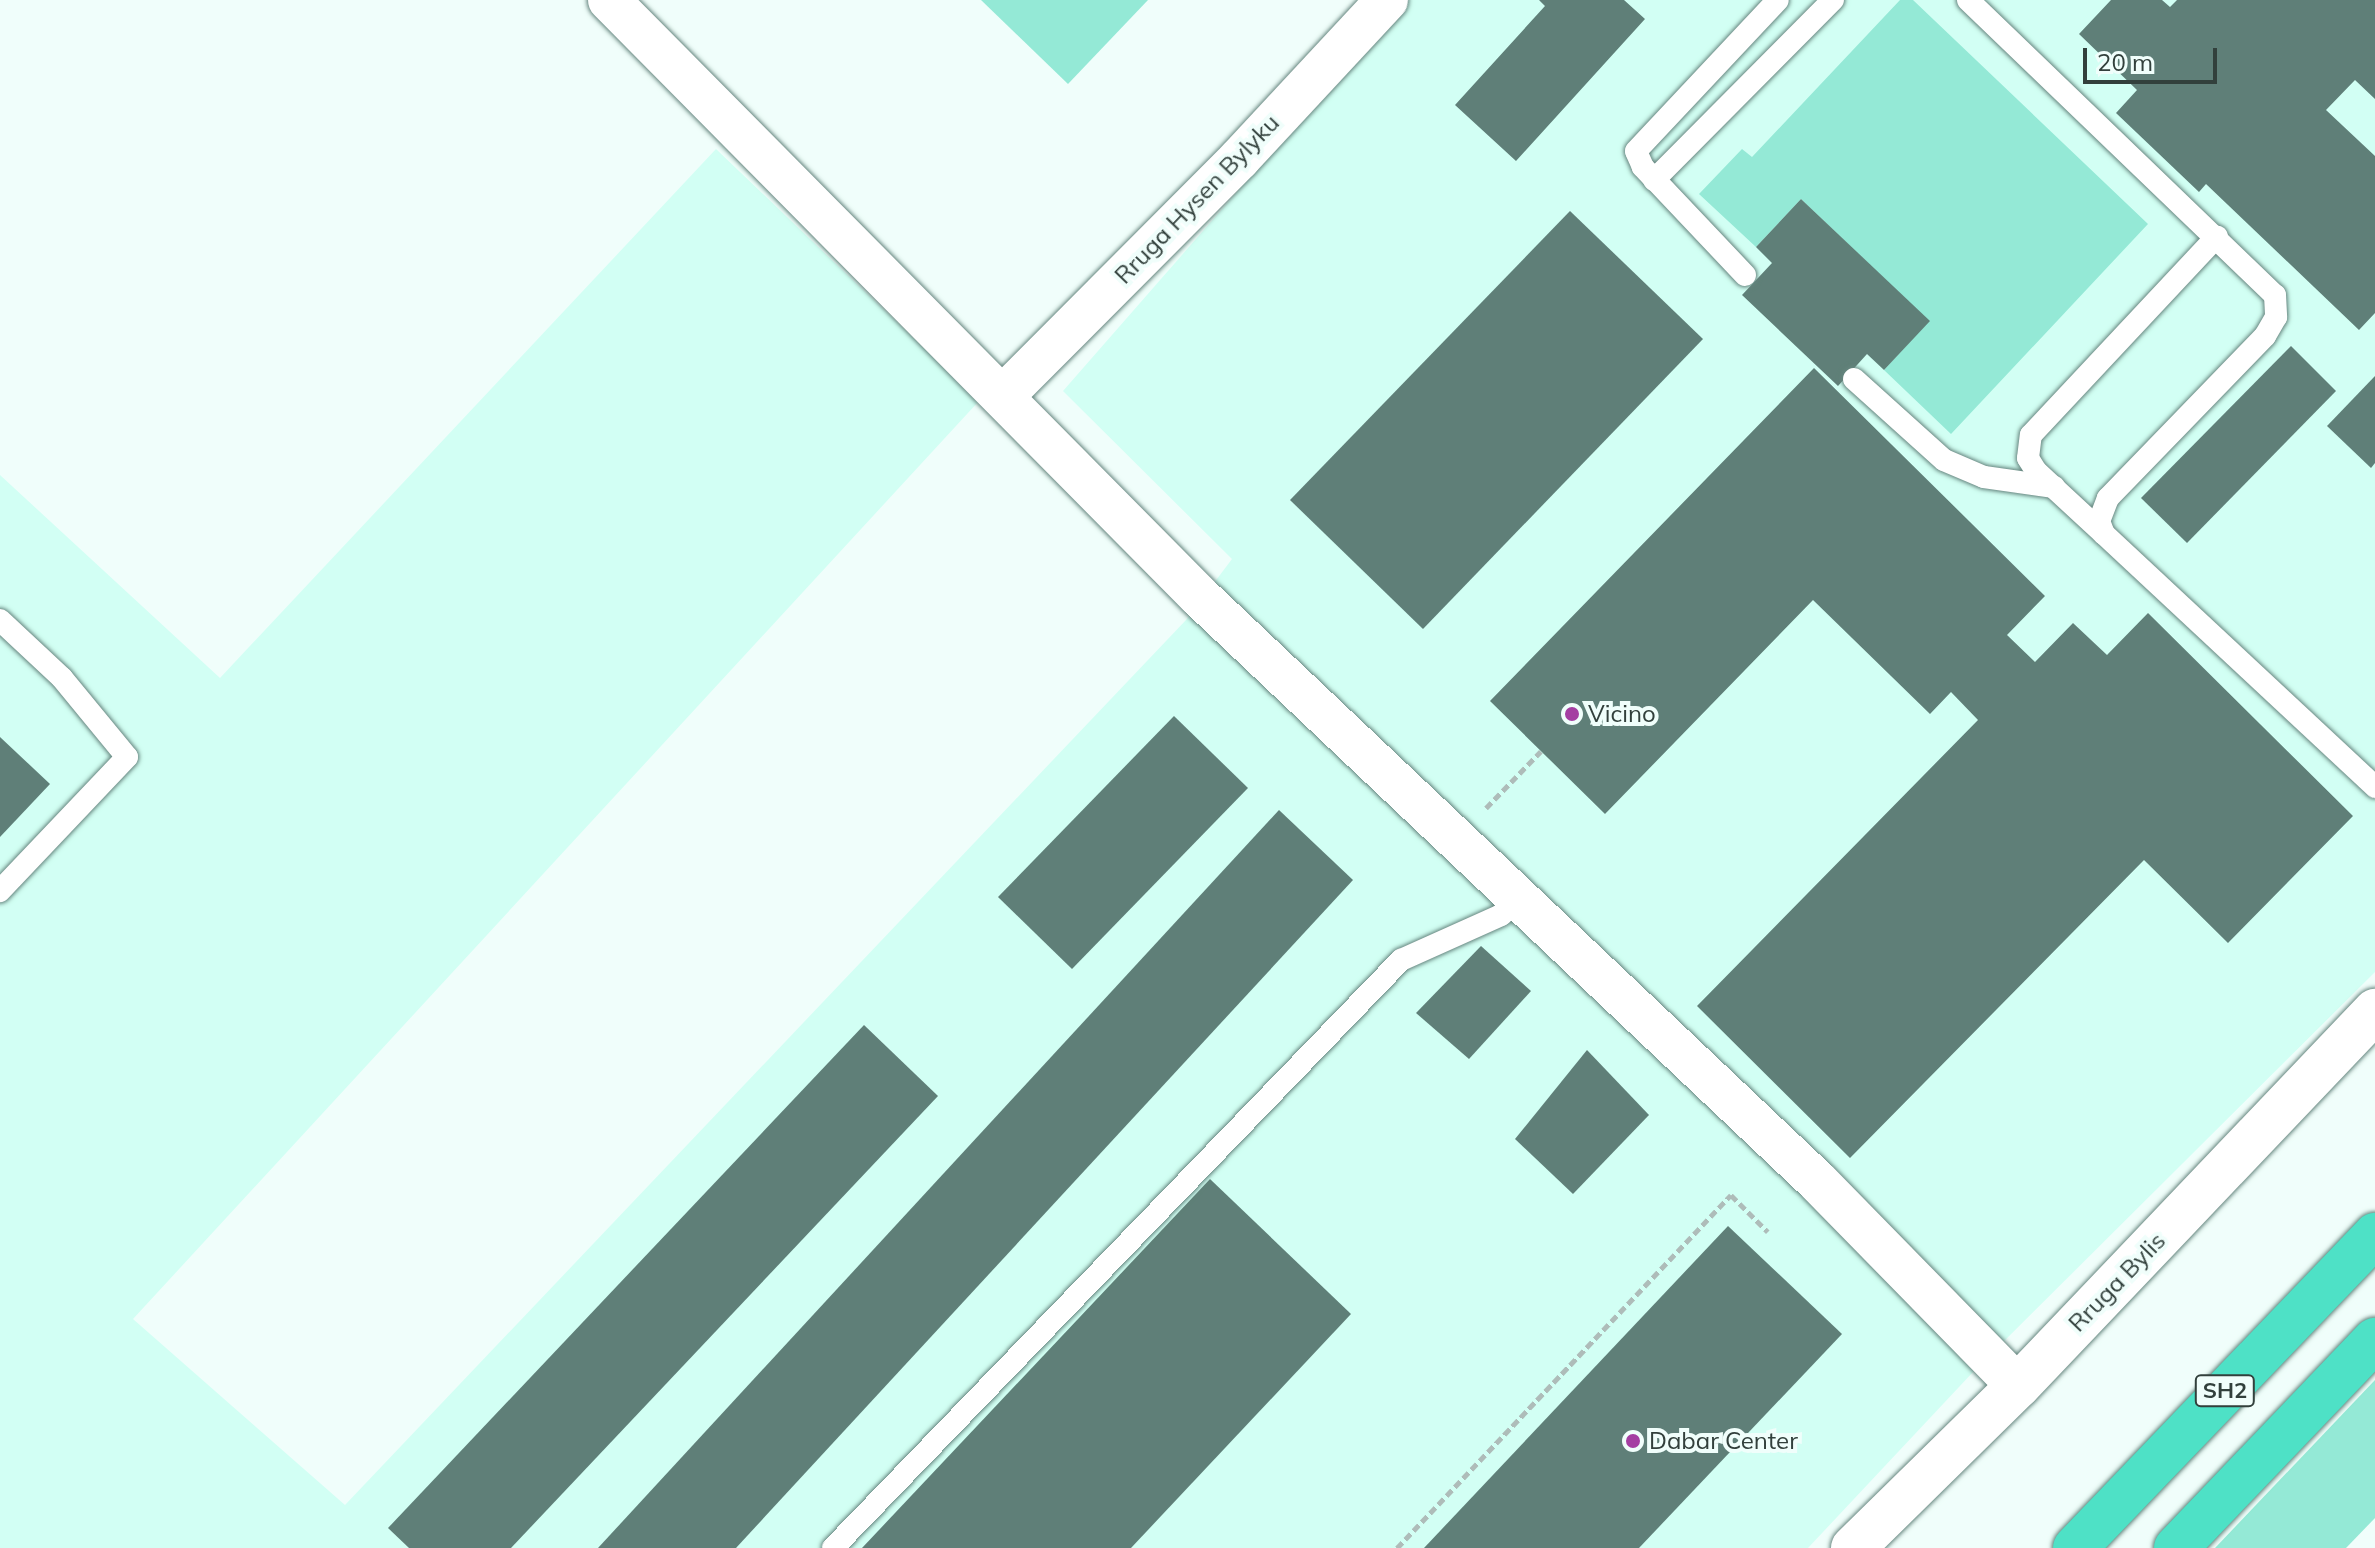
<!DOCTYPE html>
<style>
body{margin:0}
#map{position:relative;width:2375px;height:1548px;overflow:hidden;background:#f0fefb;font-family:Mulish,sans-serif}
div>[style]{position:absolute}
.built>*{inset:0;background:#d2fff4}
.green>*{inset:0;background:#94e9d6}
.building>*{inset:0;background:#5f7f78}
.path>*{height:5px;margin-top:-2.5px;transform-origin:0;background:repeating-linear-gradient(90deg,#aebcb9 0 8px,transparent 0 12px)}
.roads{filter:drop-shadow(0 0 2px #66867f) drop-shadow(0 0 2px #66867f)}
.service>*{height:22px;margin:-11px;padding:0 11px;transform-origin:11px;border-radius:11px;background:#fff}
.minor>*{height:42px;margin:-21px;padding:0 21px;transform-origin:21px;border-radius:21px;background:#fff}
.secondary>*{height:44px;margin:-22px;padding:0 22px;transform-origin:22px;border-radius:22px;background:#fff}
.motorway>*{height:44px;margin:-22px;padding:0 22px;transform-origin:22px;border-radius:22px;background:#4ee1c6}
.dots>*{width:22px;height:22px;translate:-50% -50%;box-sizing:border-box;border:4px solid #f0fefb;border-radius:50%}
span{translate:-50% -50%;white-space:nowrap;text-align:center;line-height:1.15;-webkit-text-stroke:8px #f0fefb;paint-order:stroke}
.shield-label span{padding:2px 6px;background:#f0fefb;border:2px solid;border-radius:6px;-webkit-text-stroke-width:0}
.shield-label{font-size:22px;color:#32403c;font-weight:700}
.street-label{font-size:24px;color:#32403c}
.poi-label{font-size:24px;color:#32403c}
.left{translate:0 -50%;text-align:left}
.scale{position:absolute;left:2083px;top:48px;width:134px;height:36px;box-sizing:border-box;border:4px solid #32403c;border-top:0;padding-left:10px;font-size:24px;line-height:28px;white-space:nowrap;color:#32403c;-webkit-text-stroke:6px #f0fefb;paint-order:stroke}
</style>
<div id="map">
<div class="built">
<i style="clip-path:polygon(1405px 0,2375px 0,2375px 972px,1974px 1371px,1808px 1548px,0 1548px,0 475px,220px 678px,716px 149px,979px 401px,133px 1319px,345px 1505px,1186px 620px,1232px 559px,1063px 391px)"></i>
</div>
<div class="green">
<i style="clip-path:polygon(981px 0,1148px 0,1068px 84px)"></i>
<i style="clip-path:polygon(1900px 0,1913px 0,2148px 224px,1951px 434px,1884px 370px,1929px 321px,1801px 199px,1756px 247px,1699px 194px,1742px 149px,1752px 157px)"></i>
<i style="clip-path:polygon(2375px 1380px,2375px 1518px,2346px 1548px,2215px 1548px)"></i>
</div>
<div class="building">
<i style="clip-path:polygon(1539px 0,1624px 0,1645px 19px,1516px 161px,1455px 105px,1545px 6px)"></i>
<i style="clip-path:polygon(2111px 0,2162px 0,2170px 7px,2177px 0,2375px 0,2375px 99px,2355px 80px,2326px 110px,2375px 156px,2375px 313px,2359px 330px,2206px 184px,2199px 192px,2116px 113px,2137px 90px,2079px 34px)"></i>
<i style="clip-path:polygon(1801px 199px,1930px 321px,1884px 370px,1867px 354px,1838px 386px,1742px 295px,1772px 263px,1756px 247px)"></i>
<i style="clip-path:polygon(1570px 211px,1703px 339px,1423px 629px,1290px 500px)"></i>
<i style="clip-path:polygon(2291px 346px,2336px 391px,2187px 543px,2141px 498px)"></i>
<i style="clip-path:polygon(1814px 368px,2045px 596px,2007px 635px,2035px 662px,2073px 623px,2107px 655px,2148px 613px,2353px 816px,2228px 943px,2144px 860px,1850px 1158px,1697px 1006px,1978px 720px,1951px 692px,1930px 714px,1813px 600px,1605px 814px,1490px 701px)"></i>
<i style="clip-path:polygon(2375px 376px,2375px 463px,2371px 468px,2327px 426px)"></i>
<i style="clip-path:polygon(1174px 716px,1248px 788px,1072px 969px,998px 897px)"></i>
<i style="clip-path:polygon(0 737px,50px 784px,0 837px)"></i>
<i style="clip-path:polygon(1279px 810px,1353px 880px,736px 1548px,598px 1548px)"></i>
<i style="clip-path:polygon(1481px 946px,1531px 991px,1469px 1059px,1416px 1013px)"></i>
<i style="clip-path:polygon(864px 1025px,938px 1096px,511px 1548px,409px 1548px,388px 1528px)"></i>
<i style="clip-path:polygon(1587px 1050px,1649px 1115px,1573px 1194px,1515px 1139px)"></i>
<i style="clip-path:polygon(1210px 1179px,1351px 1314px,1131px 1548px,862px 1548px)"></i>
<i style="clip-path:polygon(1728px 1226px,1842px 1334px,1639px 1548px,1424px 1548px)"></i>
</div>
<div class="path">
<i style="left:1486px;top:808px;width:79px;rotate:-46deg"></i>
<i style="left:1397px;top:1548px;width:486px;rotate:-46.6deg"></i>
<i style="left:1731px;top:1195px;width:52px;rotate:45deg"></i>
</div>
<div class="roads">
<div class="service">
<i style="left:1968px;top:0;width:426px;rotate:43.9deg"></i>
<i style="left:2275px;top:295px;width:22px;rotate:87deg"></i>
<i style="left:2276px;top:317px;width:22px;rotate:120deg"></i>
<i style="left:2265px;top:336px;width:226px;rotate:134.1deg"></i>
<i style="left:2108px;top:498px;width:25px;rotate:111deg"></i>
<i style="left:2099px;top:521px;width:14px;rotate:69deg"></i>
<i style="left:2104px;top:534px;width:371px;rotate:43deg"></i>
<i style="left:1654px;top:180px;width:254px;rotate:-45.2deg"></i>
<i style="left:1745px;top:275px;width:149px;rotate:-133.4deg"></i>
<i style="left:1643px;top:167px;width:17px;rotate:-114deg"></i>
<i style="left:1636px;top:151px;width:207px;rotate:-46.8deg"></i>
<i style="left:1854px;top:379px;width:121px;rotate:42deg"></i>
<i style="left:1944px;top:460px;width:43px;rotate:23deg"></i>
<i style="left:1984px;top:477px;width:71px;rotate:8.1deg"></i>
<i style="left:2104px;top:534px;width:93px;rotate:-137.2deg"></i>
<i style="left:2036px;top:471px;width:15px;rotate:-122deg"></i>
<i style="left:2028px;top:458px;width:23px;rotate:-83deg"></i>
<i style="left:2031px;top:435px;width:272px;rotate:-46.9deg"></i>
<i style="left:0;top:620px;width:85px;rotate:43.1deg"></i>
<i style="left:62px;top:678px;width:102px;rotate:50.6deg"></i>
<i style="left:127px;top:757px;width:185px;rotate:133.5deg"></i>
<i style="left:833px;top:1548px;width:818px;rotate:-45.99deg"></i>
<i style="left:1401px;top:960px;width:110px;rotate:-24.2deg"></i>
<i style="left:1501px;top:915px;width:25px;rotate:-42deg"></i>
</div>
<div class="minor">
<i style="left:609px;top:0;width:839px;rotate:45.29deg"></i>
<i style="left:1199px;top:596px;width:852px;rotate:43.43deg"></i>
<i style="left:1818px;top:1182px;width:286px;rotate:45.6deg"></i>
<i style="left:1004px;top:395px;width:334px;rotate:-45.1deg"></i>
<i style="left:1240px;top:158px;width:216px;rotate:-47.1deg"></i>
</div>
<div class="secondary">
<i style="left:1853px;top:1548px;width:231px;rotate:-44.5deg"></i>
<i style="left:2018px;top:1386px;width:518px;rotate:-46.41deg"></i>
</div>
<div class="motorway">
<i style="left:2075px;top:1548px;width:434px;rotate:-46.2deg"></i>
<i style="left:2176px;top:1548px;width:288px;rotate:-46.3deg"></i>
</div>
</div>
<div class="dots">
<i style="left:1572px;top:714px;background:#a43ea2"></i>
<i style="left:1633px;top:1441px;background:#a43ea2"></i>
</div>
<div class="shield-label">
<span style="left:2225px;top:1391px">SH2</span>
</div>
<div class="street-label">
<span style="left:1197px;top:199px;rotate:-46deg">Rruga Hysen Bylyku</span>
<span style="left:2117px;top:1282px;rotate:-46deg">Rruga Bylis</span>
</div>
<div class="poi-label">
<span class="left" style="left:1588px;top:714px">Vicino</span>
<span class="left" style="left:1649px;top:1441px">Dabar Center</span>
</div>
<div class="scale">20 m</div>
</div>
